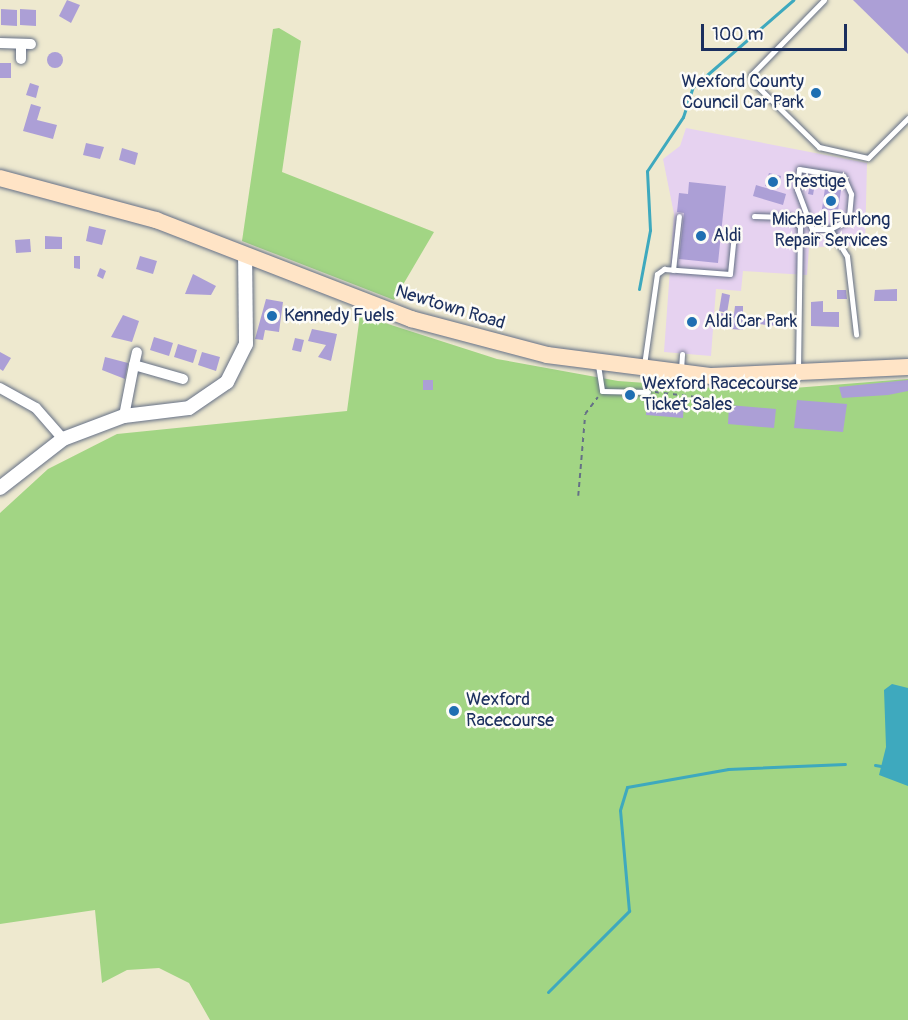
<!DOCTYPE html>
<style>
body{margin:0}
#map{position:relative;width:908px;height:1020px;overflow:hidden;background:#eee9cf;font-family:Pangolin,sans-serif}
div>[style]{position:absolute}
.built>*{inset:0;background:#e6d2f0}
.green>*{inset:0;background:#a2d584}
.water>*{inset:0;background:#3ea9be}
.stream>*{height:3px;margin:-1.5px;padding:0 1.5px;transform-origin:1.5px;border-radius:1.5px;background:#3ea9be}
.building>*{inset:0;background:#ac9fd6}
.round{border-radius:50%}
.path>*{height:1.5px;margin-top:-0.75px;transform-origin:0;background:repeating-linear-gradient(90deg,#657086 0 4.5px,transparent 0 9px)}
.roads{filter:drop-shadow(0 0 2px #657086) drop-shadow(0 0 2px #657086)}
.service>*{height:5px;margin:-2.5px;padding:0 2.5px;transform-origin:2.5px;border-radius:2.5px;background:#fff}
.minor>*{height:10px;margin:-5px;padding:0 5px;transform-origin:5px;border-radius:5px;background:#fff}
.tertiary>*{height:14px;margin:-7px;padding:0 7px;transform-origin:7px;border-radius:7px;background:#fff}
.secondary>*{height:16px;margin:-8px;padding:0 8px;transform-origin:8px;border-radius:8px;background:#ffe4c6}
.dots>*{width:16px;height:16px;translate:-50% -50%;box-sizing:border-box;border:3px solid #fdfcf7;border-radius:50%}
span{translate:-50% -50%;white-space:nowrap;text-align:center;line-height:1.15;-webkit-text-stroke:5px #fdfcf7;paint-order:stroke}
.poi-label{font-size:18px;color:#1b2f5e}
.right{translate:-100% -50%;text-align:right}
.left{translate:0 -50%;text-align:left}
.street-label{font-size:18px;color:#1b2f5e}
.scale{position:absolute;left:701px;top:24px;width:146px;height:27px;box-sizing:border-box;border:3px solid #1b2f5e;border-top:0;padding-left:8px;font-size:18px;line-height:21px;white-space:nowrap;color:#1b2f5e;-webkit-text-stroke:4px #fdfcf7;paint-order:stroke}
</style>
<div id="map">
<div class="built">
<i style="clip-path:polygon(686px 128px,867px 163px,865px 246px,809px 247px,807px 275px,743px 271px,741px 291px,716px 289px,711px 356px,664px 352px,674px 214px,663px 159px,680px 146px)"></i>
</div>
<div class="green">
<i style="clip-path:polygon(279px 28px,301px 41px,282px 172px,434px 232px,394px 300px,242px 241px,273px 29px)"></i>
<i style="clip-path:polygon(360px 315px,497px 359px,618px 381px,757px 391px,908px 379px,908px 1020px,210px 1020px,189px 983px,159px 968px,127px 970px,102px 983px,95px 910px,0 924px,0 513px,48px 469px,117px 434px,347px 411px)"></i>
</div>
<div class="water">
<i style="clip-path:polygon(892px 684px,908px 688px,908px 786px,879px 775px,886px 747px,884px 690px)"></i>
</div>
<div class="stream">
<i style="left:639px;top:289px;width:60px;rotate:-79.4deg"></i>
<i style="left:650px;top:230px;width:59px;rotate:-92.9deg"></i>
<i style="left:647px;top:171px;width:65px;rotate:-56.3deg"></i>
<i style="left:683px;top:117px;width:32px;rotate:-72deg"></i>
<i style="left:693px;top:87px;width:133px;rotate:-41deg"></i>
<i style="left:875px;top:765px;width:6px;rotate:9deg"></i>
<i style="left:548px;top:992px;width:115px;rotate:-45deg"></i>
<i style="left:629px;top:911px;width:101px;rotate:-95.1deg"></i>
<i style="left:620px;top:810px;width:24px;rotate:-73deg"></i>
<i style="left:627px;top:787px;width:103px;rotate:-10.1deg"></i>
<i style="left:728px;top:769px;width:117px;rotate:-2.4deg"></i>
</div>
<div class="building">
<i style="clip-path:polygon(67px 0,80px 5px,71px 23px,59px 16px)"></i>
<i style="clip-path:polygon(853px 0,908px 0,908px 54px)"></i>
<i style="clip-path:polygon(1px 9px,17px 10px,17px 26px,1px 25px)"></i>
<i style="clip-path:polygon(20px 9px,36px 10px,36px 26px,20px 25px)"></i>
<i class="round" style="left:47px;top:52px;width:16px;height:16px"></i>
<i style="clip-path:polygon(0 63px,11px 63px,11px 78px,0 78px)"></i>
<i style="clip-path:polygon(30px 83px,39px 86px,36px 98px,26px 95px)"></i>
<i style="clip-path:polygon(31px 104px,41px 107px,37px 120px,57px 125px,53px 139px,23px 131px)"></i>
<i style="clip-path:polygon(86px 143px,104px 147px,100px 159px,83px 155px)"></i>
<i style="clip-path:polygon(122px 148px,138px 153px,135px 165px,119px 160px)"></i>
<i style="clip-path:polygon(769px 173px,781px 176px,778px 189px,765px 186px)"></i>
<i style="clip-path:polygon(812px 177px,816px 178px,813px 195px,808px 194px)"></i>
<i style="clip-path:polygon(689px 182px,726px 186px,718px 263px,679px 259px,684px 213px,677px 212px,679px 193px,688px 194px)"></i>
<i style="clip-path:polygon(756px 185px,786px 194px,783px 205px,753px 196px)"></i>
<i style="clip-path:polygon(825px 188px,841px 190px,838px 211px,822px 209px)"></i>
<i style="clip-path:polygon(89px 226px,106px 230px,102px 245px,86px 241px)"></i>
<i style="clip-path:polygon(45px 236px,62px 237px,62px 249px,45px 249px)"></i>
<i style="clip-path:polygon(30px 239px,31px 252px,16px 253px,15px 240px)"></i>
<i style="clip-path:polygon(74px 256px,80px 256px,80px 269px,74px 268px)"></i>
<i style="clip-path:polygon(140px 256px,157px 261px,153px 274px,136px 269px)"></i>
<i style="clip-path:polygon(100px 268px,106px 271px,103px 279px,97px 276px)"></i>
<i style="clip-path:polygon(193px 274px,216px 286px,211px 295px,185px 294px)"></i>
<i style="clip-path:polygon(897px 289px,897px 301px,874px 301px,875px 290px)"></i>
<i style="clip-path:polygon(837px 290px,846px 290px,847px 299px,837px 299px)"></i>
<i style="clip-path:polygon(722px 293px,730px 295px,727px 313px,719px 311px)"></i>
<i style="clip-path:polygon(266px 299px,283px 302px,279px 332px,265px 330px,263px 340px,255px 339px)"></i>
<i style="clip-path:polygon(823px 301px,823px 312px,839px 312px,839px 327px,811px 326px,811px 302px)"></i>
<i style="clip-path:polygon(735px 306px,743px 306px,743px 330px,718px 328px,718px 313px,734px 314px)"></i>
<i style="clip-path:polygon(123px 315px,139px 321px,132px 342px,111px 337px)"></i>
<i style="clip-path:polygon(786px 317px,787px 327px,758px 324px,758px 319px)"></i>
<i style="clip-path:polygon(312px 329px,337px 334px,331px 361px,318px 357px,326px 345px,308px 341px)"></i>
<i style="clip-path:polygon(154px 337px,173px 343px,169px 356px,150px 350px)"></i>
<i style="clip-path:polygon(295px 338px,304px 340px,301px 352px,292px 350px)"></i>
<i style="clip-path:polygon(178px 344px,197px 350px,193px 363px,174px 357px)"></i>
<i style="clip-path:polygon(0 352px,11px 358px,3px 371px,0 369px)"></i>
<i style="clip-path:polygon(202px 352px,220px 357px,216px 371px,198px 365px)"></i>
<i style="clip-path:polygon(105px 357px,128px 363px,125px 379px,102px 370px)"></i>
<i style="clip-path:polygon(423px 380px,433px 380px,433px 390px,423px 390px)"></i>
<i style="clip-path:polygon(908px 380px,908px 391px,888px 395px,842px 398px,839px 387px)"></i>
<i style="clip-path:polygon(623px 393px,637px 393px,637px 397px,623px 397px)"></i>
<i style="clip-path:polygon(797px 400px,847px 404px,843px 432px,794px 428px)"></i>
<i style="clip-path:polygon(647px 401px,684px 403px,683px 418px,646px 415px)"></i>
<i style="clip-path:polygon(729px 405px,776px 409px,774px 428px,728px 424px)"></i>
</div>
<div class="path">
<i style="left:655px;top:392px;width:75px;rotate:6.9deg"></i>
<i style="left:578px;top:496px;width:82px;rotate:-85.1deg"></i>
<i style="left:585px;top:414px;width:21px;rotate:-53deg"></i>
</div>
<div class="roads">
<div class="service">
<i style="left:824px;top:0;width:105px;rotate:134.2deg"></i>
<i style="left:751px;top:75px;width:7px;rotate:74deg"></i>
<i style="left:753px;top:82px;width:93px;rotate:44.6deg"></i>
<i style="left:819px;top:147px;width:50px;rotate:12.7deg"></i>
<i style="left:868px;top:158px;width:57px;rotate:-45deg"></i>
<i style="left:799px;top:169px;width:45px;rotate:9deg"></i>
<i style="left:843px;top:176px;width:20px;rotate:66deg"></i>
<i style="left:851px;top:194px;width:25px;rotate:95deg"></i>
<i style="left:849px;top:219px;width:21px;rotate:152deg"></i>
<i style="left:830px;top:229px;width:18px;rotate:180deg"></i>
<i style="left:812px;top:229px;width:43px;rotate:-110.6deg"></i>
<i style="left:797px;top:189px;width:20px;rotate:-84deg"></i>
<i style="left:754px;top:216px;width:38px;rotate:2deg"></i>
<i style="left:792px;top:217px;width:13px;rotate:51deg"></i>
<i style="left:800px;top:227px;width:141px;rotate:90.8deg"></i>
<i style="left:830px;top:229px;width:32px;rotate:58deg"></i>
<i style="left:847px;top:256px;width:79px;rotate:83.4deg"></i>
<i style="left:673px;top:270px;width:54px;rotate:-83.7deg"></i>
<i style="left:598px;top:365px;width:26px;rotate:81deg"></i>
<i style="left:602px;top:391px;width:46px;rotate:1.2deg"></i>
<i style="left:644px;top:365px;width:92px;rotate:-81.9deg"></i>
<i style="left:657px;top:274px;width:9px;rotate:-36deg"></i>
<i style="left:664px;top:269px;width:66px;rotate:4.3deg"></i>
<i style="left:730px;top:274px;width:40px;rotate:-84.3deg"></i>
<i style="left:681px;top:369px;width:15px;rotate:-86deg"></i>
</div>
<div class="minor">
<i style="left:0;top:43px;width:31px;rotate:2deg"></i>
<i style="left:21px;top:59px;width:15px;rotate:-90deg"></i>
<i style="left:134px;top:365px;width:13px;rotate:-77deg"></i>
<i style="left:0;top:388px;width:41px;rotate:29.1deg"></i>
<i style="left:36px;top:408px;width:41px;rotate:48.9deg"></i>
<i style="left:124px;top:416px;width:52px;rotate:-78.9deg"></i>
<i style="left:134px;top:365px;width:51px;rotate:15.9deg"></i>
</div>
<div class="tertiary">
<i style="left:0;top:488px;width:80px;rotate:-37.9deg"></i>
<i style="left:63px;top:439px;width:65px;rotate:-20.7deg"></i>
<i style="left:124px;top:416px;width:65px;rotate:-7deg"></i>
<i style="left:189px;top:408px;width:46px;rotate:-34.4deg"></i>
<i style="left:227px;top:382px;width:42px;rotate:-63.4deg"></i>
<i style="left:246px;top:344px;width:89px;rotate:-90.6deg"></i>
</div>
<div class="secondary">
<i style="left:0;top:178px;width:162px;rotate:15.1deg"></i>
<i style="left:156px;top:220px;width:274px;rotate:21.2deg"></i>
<i style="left:411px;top:319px;width:141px;rotate:14.8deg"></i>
<i style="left:547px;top:355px;width:166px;rotate:7.3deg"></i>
<i style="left:712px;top:376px;width:196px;rotate:-2.6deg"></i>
</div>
</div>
<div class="dots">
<i style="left:816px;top:93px;background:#1f6fb2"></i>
<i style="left:773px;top:182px;background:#1f6fb2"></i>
<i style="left:831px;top:201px;background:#1f6fb2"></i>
<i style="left:701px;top:236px;background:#1f6fb2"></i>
<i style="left:272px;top:316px;background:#1f6fb2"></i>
<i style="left:692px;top:322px;background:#1f6fb2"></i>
<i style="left:630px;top:395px;background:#1f6fb2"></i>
<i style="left:454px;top:711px;background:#1f6fb2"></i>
</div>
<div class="poi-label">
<span class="right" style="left:804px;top:93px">Wexford County<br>Council Car Park</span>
<span class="left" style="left:785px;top:182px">Prestige</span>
<span style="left:831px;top:231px">Michael Furlong<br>Repair Services</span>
<span class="left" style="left:713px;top:236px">Aldi</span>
<span class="left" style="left:284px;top:316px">Kennedy Fuels</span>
<span class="left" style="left:704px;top:322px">Aldi Car Park</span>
<span class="left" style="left:642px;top:395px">Wexford Racecourse<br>Ticket Sales</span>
<span class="left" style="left:466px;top:711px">Wexford<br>Racecourse</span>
</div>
<div class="street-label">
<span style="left:450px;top:308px;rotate:17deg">Newtown Road</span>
</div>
<div class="scale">100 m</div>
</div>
